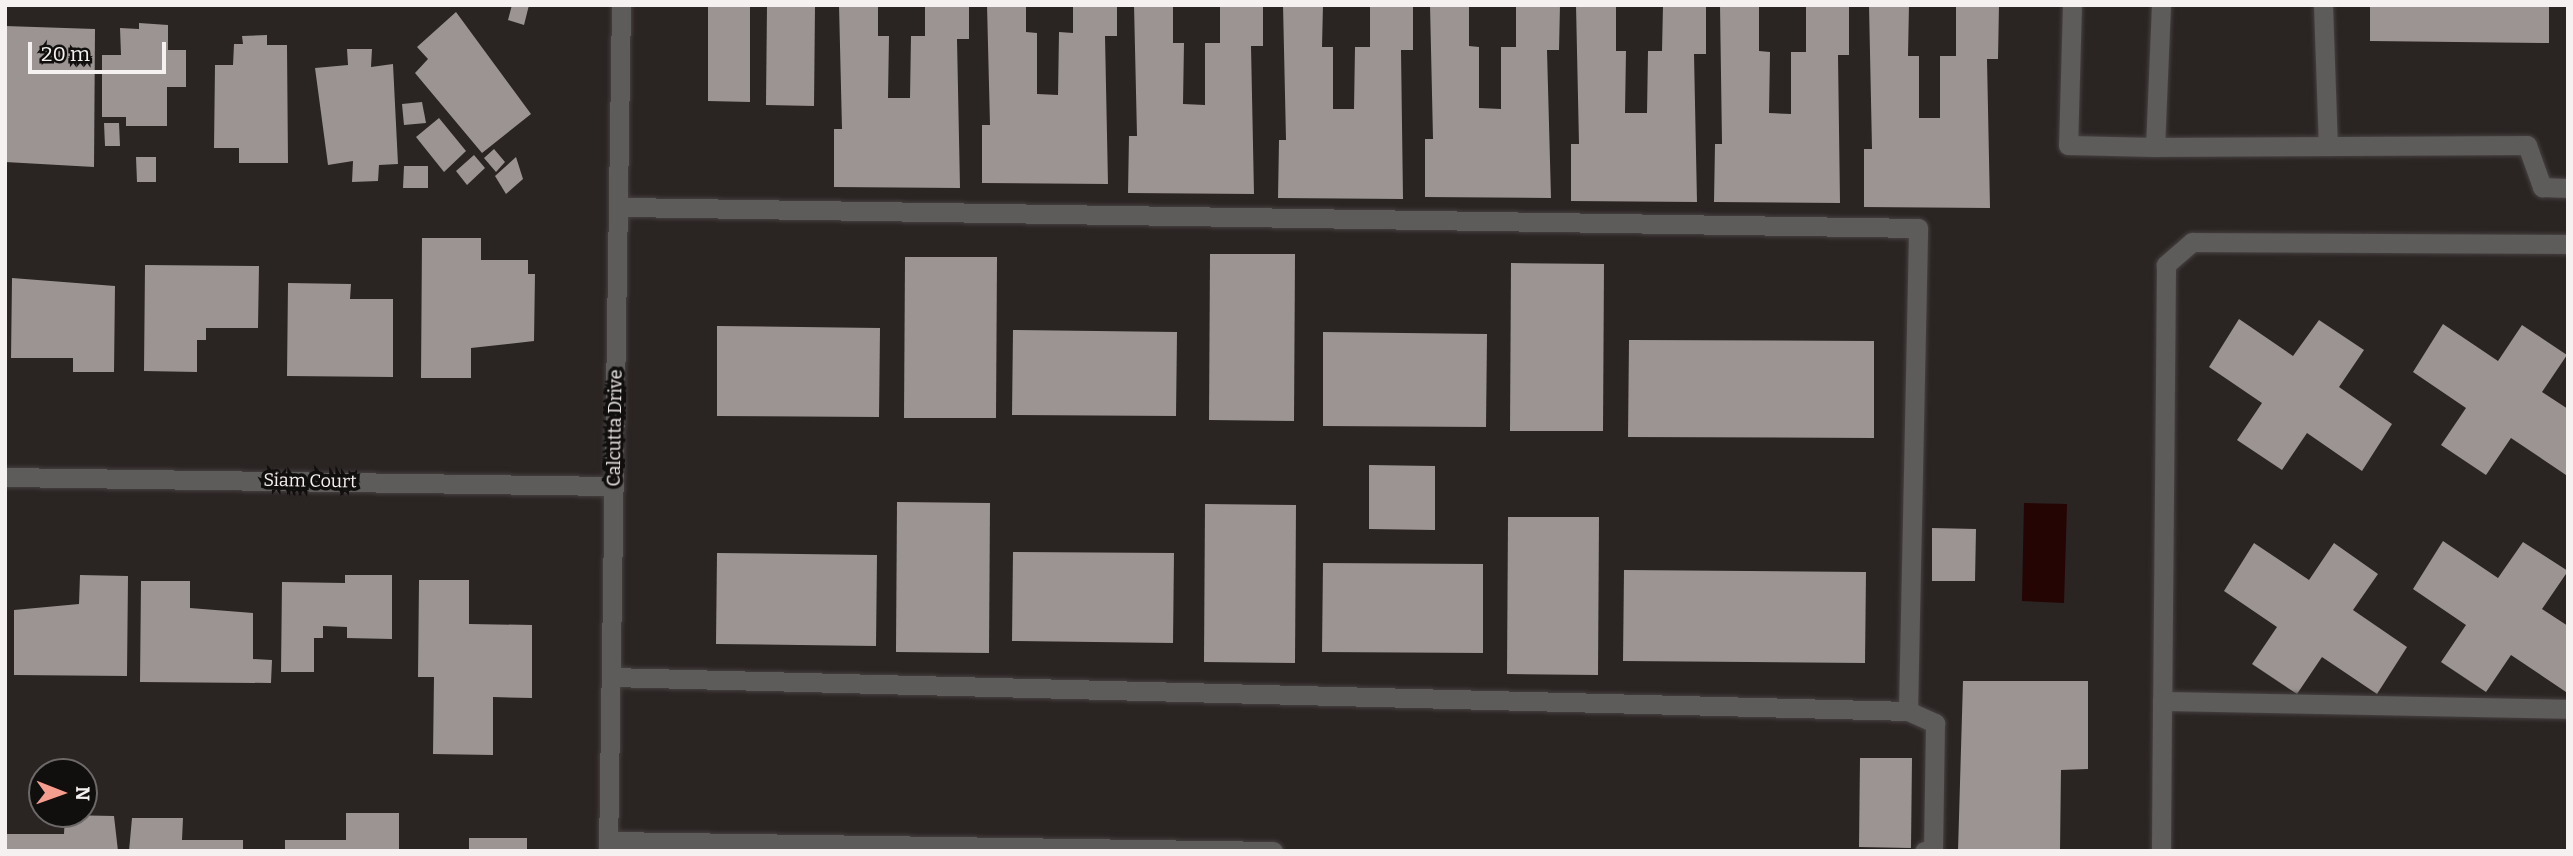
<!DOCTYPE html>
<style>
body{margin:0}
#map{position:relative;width:2573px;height:856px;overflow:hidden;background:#2a2423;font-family:Bitter,serif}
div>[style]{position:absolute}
.water>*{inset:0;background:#240503}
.building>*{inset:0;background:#9b9492}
.roads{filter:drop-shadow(0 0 2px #464140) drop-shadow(0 0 2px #464140)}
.service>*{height:19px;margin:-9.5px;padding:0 9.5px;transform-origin:9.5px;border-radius:9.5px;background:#5e5b5b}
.minor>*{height:19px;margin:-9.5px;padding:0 9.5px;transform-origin:9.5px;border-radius:9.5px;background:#5e5b5b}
span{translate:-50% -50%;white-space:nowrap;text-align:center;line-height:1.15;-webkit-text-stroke:7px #110e0e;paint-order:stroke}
.street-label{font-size:18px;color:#f5f1f0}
.frame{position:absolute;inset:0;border:7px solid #f5f1f0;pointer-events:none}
.north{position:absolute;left:28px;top:758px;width:70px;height:70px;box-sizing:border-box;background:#110e0e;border:2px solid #6c6968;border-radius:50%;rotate:91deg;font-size:19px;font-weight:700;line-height:28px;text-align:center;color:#f5f1f0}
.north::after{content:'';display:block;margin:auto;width:24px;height:32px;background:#f59d8f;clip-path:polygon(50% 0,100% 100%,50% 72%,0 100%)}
.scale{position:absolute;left:28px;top:42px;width:138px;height:32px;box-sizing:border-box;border:4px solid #f5f1f0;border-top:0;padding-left:9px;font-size:21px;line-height:24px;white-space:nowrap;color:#f5f1f0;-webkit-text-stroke:5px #110e0e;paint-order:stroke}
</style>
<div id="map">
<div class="water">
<i style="clip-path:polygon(2024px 503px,2067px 504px,2064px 603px,2022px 601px)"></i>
</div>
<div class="building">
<i style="clip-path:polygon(512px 5px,529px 5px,524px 25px,508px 20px)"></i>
<i style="clip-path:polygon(708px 5px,750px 5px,750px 102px,708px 101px)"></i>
<i style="clip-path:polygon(767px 5px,815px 5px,814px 106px,766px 105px)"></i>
<i style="clip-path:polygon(839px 5px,878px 5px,878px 36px,889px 36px,888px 98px,910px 98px,911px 36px,925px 36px,925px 5px,969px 5px,969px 39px,957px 39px,960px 188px,834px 187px,834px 129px,842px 129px)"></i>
<i style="clip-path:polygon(987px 5px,1026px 5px,1026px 32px,1037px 33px,1037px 94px,1058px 95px,1059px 32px,1073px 33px,1073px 5px,1117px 5px,1117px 36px,1105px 36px,1108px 184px,982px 183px,982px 125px,990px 125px)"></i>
<i style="clip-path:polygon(1134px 5px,1173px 5px,1173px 43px,1184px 43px,1183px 104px,1205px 105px,1205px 43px,1220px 43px,1220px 5px,1263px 5px,1263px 46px,1251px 46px,1254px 194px,1128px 193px,1129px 136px,1137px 136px)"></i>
<i style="clip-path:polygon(1283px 5px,1323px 5px,1322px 47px,1333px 47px,1333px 109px,1354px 109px,1355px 47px,1370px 47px,1370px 5px,1413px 5px,1413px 50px,1401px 50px,1403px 199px,1278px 198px,1279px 140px,1286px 140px)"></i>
<i style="clip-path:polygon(1430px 5px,1469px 5px,1469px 46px,1479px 47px,1479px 108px,1501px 109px,1501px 47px,1516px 47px,1516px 5px,1560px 5px,1559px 50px,1547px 50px,1551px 198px,1425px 197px,1425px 139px,1433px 139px)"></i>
<i style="clip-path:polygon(1576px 5px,1616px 5px,1616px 51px,1626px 51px,1625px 113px,1647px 113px,1648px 51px,1662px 51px,1663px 5px,1706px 5px,1706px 54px,1694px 54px,1697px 202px,1571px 201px,1571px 144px,1579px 144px)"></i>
<i style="clip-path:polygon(1720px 5px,1759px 5px,1759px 51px,1770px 52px,1769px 113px,1791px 114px,1791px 52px,1806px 52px,1806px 5px,1849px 5px,1849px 55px,1838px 55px,1840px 203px,1714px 202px,1715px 144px,1722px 144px)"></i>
<i style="clip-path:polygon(1869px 5px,1909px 5px,1908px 56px,1919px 56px,1919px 118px,1940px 118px,1940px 56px,1956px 56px,1956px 5px,1999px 5px,1998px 59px,1987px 59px,1990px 208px,1864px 207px,1864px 149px,1872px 149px)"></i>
<i style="clip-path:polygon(2370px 5px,2549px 5px,2549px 43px,2370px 41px)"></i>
<i style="clip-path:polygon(456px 12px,531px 114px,482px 153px,415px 73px,428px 59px,417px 47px)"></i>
<i style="clip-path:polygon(139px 23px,168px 25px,168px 50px,186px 50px,186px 87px,167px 87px,167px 126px,126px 126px,126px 117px,102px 117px,102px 55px,121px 55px,120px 28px,139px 29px)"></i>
<i style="clip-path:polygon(5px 26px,95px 29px,94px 167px,5px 162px)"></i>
<i style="clip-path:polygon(267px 35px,267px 45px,287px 45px,288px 163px,239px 163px,239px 148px,214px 148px,215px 65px,233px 65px,234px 44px,243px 44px,242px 36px)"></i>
<i style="clip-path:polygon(347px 49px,372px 49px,371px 67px,393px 64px,398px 164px,379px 165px,378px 181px,352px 182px,353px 161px,328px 165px,315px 68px,348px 65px)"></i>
<i style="clip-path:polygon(422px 102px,426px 123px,404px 125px,402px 104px)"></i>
<i style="clip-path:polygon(439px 118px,466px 151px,444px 172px,416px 137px)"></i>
<i style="clip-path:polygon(104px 123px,119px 123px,120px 146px,105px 146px)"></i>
<i style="clip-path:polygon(494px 149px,505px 162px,496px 172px,484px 158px)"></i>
<i style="clip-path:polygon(474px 155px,485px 168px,467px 185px,456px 171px)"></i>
<i style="clip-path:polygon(136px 157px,156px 157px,156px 182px,137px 182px)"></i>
<i style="clip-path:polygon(516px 157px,523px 179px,506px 194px,495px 176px)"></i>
<i style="clip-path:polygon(404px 166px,428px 166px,428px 188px,403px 188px)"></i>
<i style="clip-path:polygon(422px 238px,481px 238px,481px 260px,528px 260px,528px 274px,535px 274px,534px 341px,471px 348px,471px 378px,421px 378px)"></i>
<i style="clip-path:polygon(1210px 254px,1295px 254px,1294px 421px,1209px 420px)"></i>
<i style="clip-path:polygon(905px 257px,997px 257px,996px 418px,904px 418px)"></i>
<i style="clip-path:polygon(1511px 263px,1604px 264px,1603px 431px,1510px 431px)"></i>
<i style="clip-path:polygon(145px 265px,259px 266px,258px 328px,206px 328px,206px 340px,197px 340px,197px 372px,144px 371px)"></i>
<i style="clip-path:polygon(12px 278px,115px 286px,114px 372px,73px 372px,73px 358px,11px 358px)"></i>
<i style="clip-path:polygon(288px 283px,351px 284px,350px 299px,393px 299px,393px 377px,287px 376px)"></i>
<i style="clip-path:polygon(2239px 319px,2293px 356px,2319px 320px,2364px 350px,2339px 387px,2392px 424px,2362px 471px,2307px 433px,2282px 470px,2237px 440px,2262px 403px,2209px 367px)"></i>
<i style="clip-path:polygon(2443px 324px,2498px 361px,2522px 325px,2567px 355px,2542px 392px,2568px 409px,2566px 475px,2511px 438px,2486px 475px,2441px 445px,2466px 408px,2413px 372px)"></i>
<i style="clip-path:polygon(717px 326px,880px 328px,879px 417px,717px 416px)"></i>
<i style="clip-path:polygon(1013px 330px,1177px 332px,1176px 416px,1012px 415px)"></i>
<i style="clip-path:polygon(1323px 332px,1487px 334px,1486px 427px,1323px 426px)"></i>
<i style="clip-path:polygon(1629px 340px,1874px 341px,1874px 438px,1628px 437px)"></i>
<i style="clip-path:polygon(1369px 465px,1435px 466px,1435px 530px,1369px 529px)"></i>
<i style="clip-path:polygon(897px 502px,990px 503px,989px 653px,896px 652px)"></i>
<i style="clip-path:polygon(1205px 504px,1296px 505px,1295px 663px,1204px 662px)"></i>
<i style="clip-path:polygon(1508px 517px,1599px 517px,1598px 675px,1507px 674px)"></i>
<i style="clip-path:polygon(1932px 528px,1976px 529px,1975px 581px,1932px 581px)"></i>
<i style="clip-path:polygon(2443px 541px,2498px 578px,2523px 542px,2568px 571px,2542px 609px,2568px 626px,2566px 692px,2511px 655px,2486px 692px,2441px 662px,2466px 625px,2413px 589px)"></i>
<i style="clip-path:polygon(2254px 543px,2309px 580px,2334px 543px,2378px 574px,2353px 610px,2407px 647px,2377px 694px,2322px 657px,2297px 694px,2252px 664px,2277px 627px,2224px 591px)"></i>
<i style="clip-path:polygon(1013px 552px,1174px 553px,1173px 643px,1012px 641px)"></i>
<i style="clip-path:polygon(717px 553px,877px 555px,876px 646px,716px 644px)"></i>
<i style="clip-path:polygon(1323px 563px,1483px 564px,1483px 653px,1322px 652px)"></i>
<i style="clip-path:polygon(1624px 570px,1866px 572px,1865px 663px,1623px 661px)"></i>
<i style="clip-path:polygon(80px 575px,128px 576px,127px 676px,14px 675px,14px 610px,79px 604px)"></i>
<i style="clip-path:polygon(345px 575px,392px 575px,392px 639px,347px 638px,347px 627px,323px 626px,323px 638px,314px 638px,314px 672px,281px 672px,282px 582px,345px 583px)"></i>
<i style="clip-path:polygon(419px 580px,469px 580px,469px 624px,532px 625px,532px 698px,493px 697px,493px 755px,433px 754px,434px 677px,418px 677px)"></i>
<i style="clip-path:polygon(141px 581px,190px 581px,190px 608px,253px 613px,253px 659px,272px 660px,271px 683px,140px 682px)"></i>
<i style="clip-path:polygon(1963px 681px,2088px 681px,2088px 769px,2061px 770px,2060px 851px,1958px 851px)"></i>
<i style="clip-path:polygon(1860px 758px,1912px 758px,1911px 848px,1859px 847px)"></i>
<i style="clip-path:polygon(346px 813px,399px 813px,399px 851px,285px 851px,285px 840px,346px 840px)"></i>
<i style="clip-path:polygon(65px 815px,114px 816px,118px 851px,6px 851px,6px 834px,64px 834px)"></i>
<i style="clip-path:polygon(132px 818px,183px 818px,182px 840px,243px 840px,243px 851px,129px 851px)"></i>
<i style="clip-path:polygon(469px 838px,527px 838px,527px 851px,469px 851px)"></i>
</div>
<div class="roads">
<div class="service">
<i style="left:2072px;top:5px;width:140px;rotate:91.6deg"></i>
<i style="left:2068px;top:145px;width:87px;rotate:1.3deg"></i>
<i style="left:2161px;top:5px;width:142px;rotate:92.4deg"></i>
<i style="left:2155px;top:147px;width:372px;rotate:-0.3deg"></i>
<i style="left:2527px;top:145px;width:45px;rotate:70.3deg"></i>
<i style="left:2542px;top:187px;width:26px;rotate:2deg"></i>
<i style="left:2323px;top:5px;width:141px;rotate:88deg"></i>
<i style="left:2568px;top:244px;width:376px;rotate:-179.7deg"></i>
<i style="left:2192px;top:242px;width:35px;rotate:139deg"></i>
<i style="left:2166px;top:265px;width:436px;rotate:90.5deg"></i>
<i style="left:2162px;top:701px;width:406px;rotate:1.1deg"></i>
<i style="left:611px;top:677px;width:1297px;rotate:1.5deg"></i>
<i style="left:1908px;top:711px;width:483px;rotate:-88.8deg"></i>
<i style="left:1918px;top:228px;width:1300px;rotate:-179.07deg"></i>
<i style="left:1908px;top:711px;width:30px;rotate:24deg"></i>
<i style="left:1935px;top:723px;width:126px;rotate:90.9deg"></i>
<i style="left:1933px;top:849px;width:9px;rotate:167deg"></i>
<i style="left:609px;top:841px;width:664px;rotate:0.86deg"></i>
<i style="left:2161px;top:851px;width:150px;rotate:-89.6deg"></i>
</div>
<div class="minor">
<i style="left:5px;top:477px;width:609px;rotate:0.85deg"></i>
<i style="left:608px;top:851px;width:846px;rotate:-89.12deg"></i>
</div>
</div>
<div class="street-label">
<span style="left:615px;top:428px;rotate:-89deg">Calcutta Drive</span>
<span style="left:310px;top:481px;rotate:1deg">Siam Court</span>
</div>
<div class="frame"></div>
<div class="north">N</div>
<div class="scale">20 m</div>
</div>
